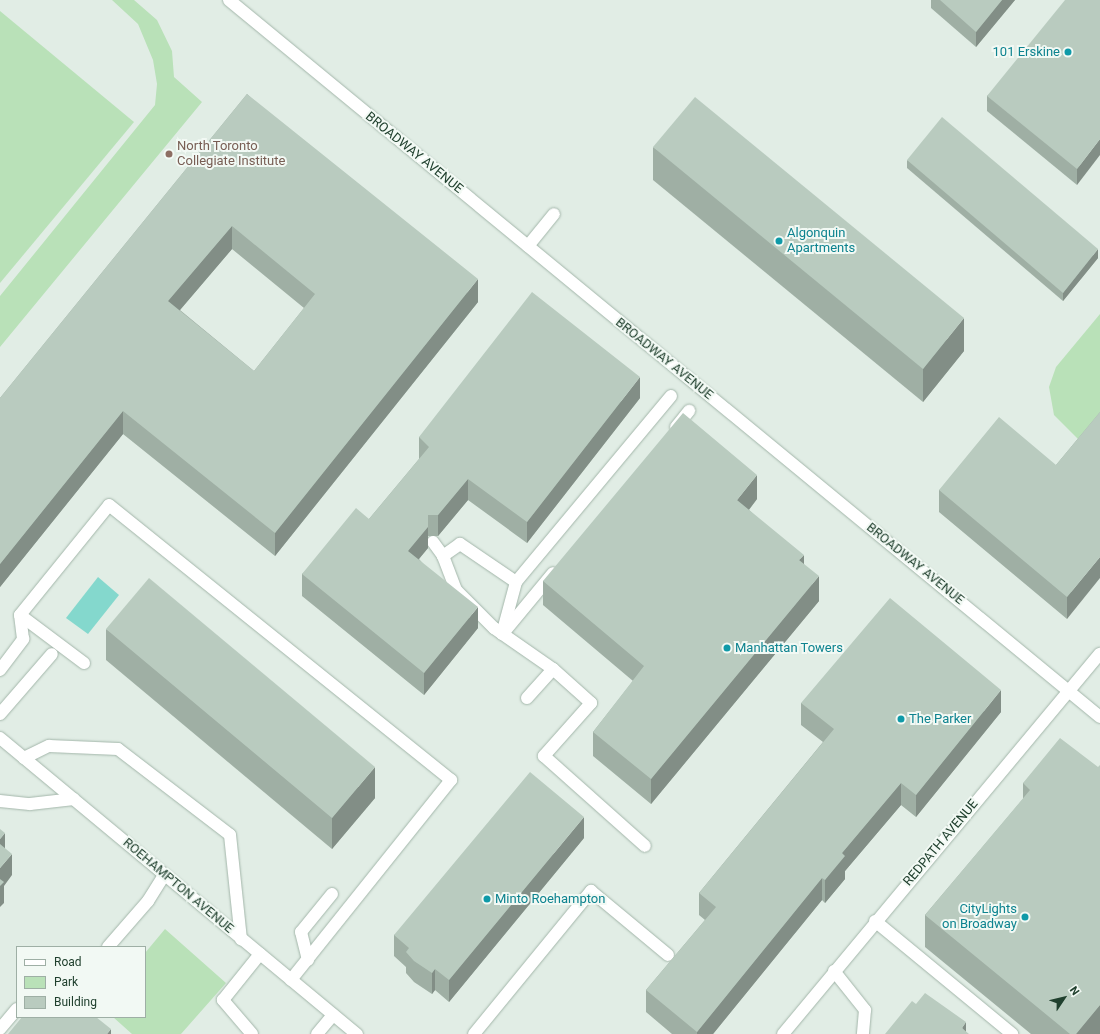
<!DOCTYPE html>
<style>
body{margin:0}
#map{position:relative;width:1100px;height:1034px;overflow:hidden;background:#e1ede5;font-family:Roboto,sans-serif}
div>[style]{position:absolute}
.green>*{inset:0;background:#b9e1b8}
.water>*{inset:0;background:#84d8cd}
.roads{filter:drop-shadow(0 0 1px #a3b6aa) drop-shadow(0 0 1px #a3b6aa)}
.service>*{height:12px;margin:-6px;padding:0 6px;transform-origin:6px;border-radius:6px;background:#fff}
.minor>*{height:12px;margin:-6px;padding:0 6px;transform-origin:6px;border-radius:6px;background:#fff}
.wall>*{inset:0;background:#9fafa4}
.shaded-wall>*{inset:0;background:#828e86}
.building>*{inset:0;background:#b9cbbf}
.dots>*{width:11px;height:11px;translate:-50% -50%;box-sizing:border-box;border:2px solid #f2f9f4;border-radius:50%}
span{translate:-50% -50%;white-space:nowrap;text-align:center;line-height:1.15;-webkit-text-stroke:4px #f2f9f4;paint-order:stroke}
.culture-label{font-size:13px;color:#0d838f}
.right{translate:-100% -50%;text-align:right}
.left{translate:0 -50%;text-align:left}
.education-label{font-size:13px;color:#785e54}
.street-label{font-size:13px;color:#20402e}
.legend{position:absolute;left:16px;top:946px;width:130px;height:72px;box-sizing:border-box;background:#f2f9f4;border:1px solid #9eafa5;margin:0;padding:5px 7px;list-style:none;font-size:12px;color:#20402e}
.legend li{display:flex;align-items:center;gap:8px;height:20px}
.legend b{width:20px;border:1px solid #9eafa5}
.north{position:absolute;left:1044px;top:978px;width:40px;height:40px;-webkit-text-stroke:3px #f2f9f4;paint-order:stroke;rotate:55deg;font-size:11px;font-weight:700;line-height:16px;text-align:center;color:#20402e}
.north::after{content:'';display:block;margin:auto;width:14px;height:18px;background:#20402e;clip-path:polygon(50% 0,100% 100%,50% 72%,0 100%)}
</style>
<div id="map">
<div class="green">
<i style="clip-path:polygon(112px 0,134px 0,157px 20px,172px 51px,174px 77px,202px 102px,0 347px,0 296px,155px 105px,157px 84px,153px 60px,138px 24px)"></i>
<i style="clip-path:polygon(0 11px,134px 122px,0 283px)"></i>
<i style="clip-path:polygon(1100px 314px,1100px 421px,1082px 443px,1054px 415px,1049px 387px,1056px 367px)"></i>
<i style="clip-path:polygon(165px 929px,226px 983px,181px 1034px,132px 1034px,113px 1017px,145px 1017px,145px 953px)"></i>
</div>
<div class="water">
<i style="clip-path:polygon(98px 577px,119px 595px,88px 634px,66px 618px)"></i>
</div>
<div class="roads">
<div class="service">
<i style="left:528px;top:246px;width:41px;rotate:-50.9deg"></i>
<i style="left:676px;top:427px;width:21px;rotate:-51deg"></i>
<i style="left:433px;top:542px;width:17px;rotate:54deg"></i>
<i style="left:516px;top:582px;width:68px;rotate:-145.8deg"></i>
<i style="left:460px;top:544px;width:21px;rotate:145deg"></i>
<i style="left:443px;top:556px;width:36px;rotate:69deg"></i>
<i style="left:456px;top:590px;width:54px;rotate:45deg"></i>
<i style="left:494px;top:628px;width:72px;rotate:34.8deg"></i>
<i style="left:553px;top:669px;width:51px;rotate:41.8deg"></i>
<i style="left:591px;top:703px;width:71px;rotate:131.6deg"></i>
<i style="left:544px;top:756px;width:135px;rotate:41.7deg"></i>
<i style="left:20px;top:615px;width:80px;rotate:36.9deg"></i>
<i style="left:505px;top:631px;width:75px;rotate:-50.4deg"></i>
<i style="left:502px;top:634px;width:54px;rotate:-74.9deg"></i>
<i style="left:516px;top:582px;width:242px;rotate:-50.2deg"></i>
<i style="left:0;top:670px;width:39px;rotate:-53deg"></i>
<i style="left:23px;top:639px;width:24px;rotate:-97deg"></i>
<i style="left:20px;top:615px;width:141px;rotate:-51deg"></i>
<i style="left:109px;top:505px;width:439px;rotate:38.8deg"></i>
<i style="left:451px;top:780px;width:256px;rotate:128.7deg"></i>
<i style="left:527px;top:698px;width:39px;rotate:-48deg"></i>
<i style="left:0;top:714px;width:79px;rotate:-49.1deg"></i>
<i style="left:24px;top:758px;width:28px;rotate:-26deg"></i>
<i style="left:49px;top:746px;width:69px;rotate:2.5deg"></i>
<i style="left:118px;top:749px;width:141px;rotate:37.5deg"></i>
<i style="left:230px;top:835px;width:105px;rotate:84deg"></i>
<i style="left:0;top:801px;width:30px;rotate:6deg"></i>
<i style="left:30px;top:804px;width:44px;rotate:-6.5deg"></i>
<i style="left:875px;top:921px;width:178px;rotate:39.5deg"></i>
<i style="left:108px;top:947px;width:61px;rotate:-49deg"></i>
<i style="left:148px;top:901px;width:31px;rotate:-58deg"></i>
<i style="left:308px;top:960px;width:29px;rotate:-104deg"></i>
<i style="left:301px;top:932px;width:49px;rotate:-50.8deg"></i>
<i style="left:834px;top:971px;width:50px;rotate:51.5deg"></i>
<i style="left:865px;top:1010px;width:24px;rotate:95deg"></i>
<i style="left:0;top:1029px;width:26px;rotate:-50deg"></i>
<i style="left:252px;top:1034px;width:45px;rotate:-130.5deg"></i>
<i style="left:223px;top:1000px;width:59px;rotate:-51.2deg"></i>
<i style="left:317px;top:1034px;width:25px;rotate:-50deg"></i>
<i style="left:474px;top:1034px;width:185px;rotate:-50.7deg"></i>
<i style="left:591px;top:891px;width:100px;rotate:39.7deg"></i>
</div>
<div class="minor">
<i style="left:229px;top:0;width:1128px;rotate:39.46deg"></i>
<i style="left:0;top:738px;width:464px;rotate:39.7deg"></i>
<i style="left:783px;top:1034px;width:495px;rotate:-50.2deg"></i>
</div>
</div>
<div class="wall">
<i style="clip-path:polygon(931px 0,1015px 0,976px 47px,931px 8px)"></i>
<i style="clip-path:polygon(1100px 0,1077px 185px,987px 111px,987px 96px)"></i>
<i style="clip-path:polygon(evenodd,247px 94px,478px 302px,275px 556px,123px 434px,0 587px,0 398px,247px 94px,232px 249px,304px 308px,254px 371px,180px 310px,232px 249px)"></i>
<i style="clip-path:polygon(653px 147px,964px 351px,923px 402px,653px 180px)"></i>
<i style="clip-path:polygon(907px 160px,1098px 258px,1063px 301px,907px 168px)"></i>
<i style="clip-path:polygon(640px 398px,527px 543px,468px 500px,438px 536px,428px 536px,428px 548px,419px 559px,478px 628px,424px 695px,302px 596px,302px 574px,369px 519px,419px 459px,419px 437px)"></i>
<i style="clip-path:polygon(1100px 412px,1067px 619px,939px 512px,939px 490px,1056px 465px)"></i>
<i style="clip-path:polygon(757px 499px,749px 510px,804px 564px,819px 601px,651px 804px,593px 756px,593px 732px,633px 681px,543px 605px,543px 581px)"></i>
<i style="clip-path:polygon(106px 629px,375px 798px,332px 849px,106px 660px)"></i>
<i style="clip-path:polygon(801px 703px,1001px 712px,916px 817px,901px 805px,845px 871px,845px 879px,825px 903px,822px 900px,713px 1034px,672px 1034px,646px 1012px,646px 990px,705px 920px,699px 915px,699px 893px,823px 742px,801px 725px)"></i>
<i style="clip-path:polygon(1098px 767px,1100px 1034px,1031px 1034px,925px 947px,925px 915px,1023px 799px,1023px 783px)"></i>
<i style="clip-path:polygon(584px 838px,449px 1002px,435px 990px,432px 994px,414px 982px,406px 973px,406px 967px,394px 956px,394px 935px)"></i>
</div>
<div class="shaded-wall">
<i style="clip-path:polygon(1002px 0,1015px 0,976px 47px,976px 32px)"></i>
<i style="clip-path:polygon(1100px 139px,1100px 155px,1077px 185px,1077px 169px)"></i>
<i style="clip-path:polygon(232px 226px,232px 249px,168px 324px,168px 301px)"></i>
<i style="clip-path:polygon(1098px 249px,1098px 258px,1063px 301px,1063px 293px)"></i>
<i style="clip-path:polygon(478px 279px,478px 302px,275px 556px,275px 533px)"></i>
<i style="clip-path:polygon(964px 318px,964px 351px,923px 402px,923px 369px)"></i>
<i style="clip-path:polygon(640px 377px,640px 398px,527px 543px,527px 522px)"></i>
<i style="clip-path:polygon(123px 411px,123px 434px,0 587px,0 564px)"></i>
<i style="clip-path:polygon(757px 475px,757px 499px,737px 525px,737px 500px)"></i>
<i style="clip-path:polygon(468px 479px,468px 500px,438px 536px,438px 515px)"></i>
<i style="clip-path:polygon(428px 515px,428px 548px,408px 572px,408px 551px)"></i>
<i style="clip-path:polygon(804px 555px,804px 579px,799px 560px)"></i>
<i style="clip-path:polygon(1100px 557px,1100px 578px,1067px 619px,1067px 597px)"></i>
<i style="clip-path:polygon(819px 576px,819px 601px,651px 804px,651px 779px)"></i>
<i style="clip-path:polygon(478px 607px,478px 628px,424px 695px,424px 673px)"></i>
<i style="clip-path:polygon(1001px 690px,1001px 712px,916px 817px,916px 795px)"></i>
<i style="clip-path:polygon(375px 767px,375px 798px,332px 849px,332px 818px)"></i>
<i style="clip-path:polygon(901px 783px,901px 805px,845px 871px,845px 879px,825px 903px,825px 880px,842px 853px)"></i>
<i style="clip-path:polygon(584px 817px,584px 838px,449px 1002px,449px 980px)"></i>
<i style="clip-path:polygon(5px 833px,5px 855px,0 861px,0 839px)"></i>
<i style="clip-path:polygon(12px 854px,12px 875px,4px 886px,4px 903px,0 907px,0 868px)"></i>
<i style="clip-path:polygon(822px 878px,822px 900px,713px 1034px,697px 1034px,697px 1032px)"></i>
<i style="clip-path:polygon(435px 969px,435px 990px,432px 994px,432px 973px)"></i>
<i style="clip-path:polygon(1100px 1005px,1100px 1034px,1076px 1034px)"></i>
<i style="clip-path:polygon(966px 1022px,966px 1034px,962px 1028px)"></i>
<i style="clip-path:polygon(111px 1029px,111px 1034px,107px 1034px)"></i>
</div>
<div class="building">
<i style="clip-path:polygon(940px 0,1002px 0,976px 32px)"></i>
<i style="clip-path:polygon(1065px 0,1100px 0,1100px 139px,1077px 169px,987px 96px)"></i>
<i style="clip-path:polygon(evenodd,247px 94px,478px 279px,275px 533px,123px 411px,0 564px,0 398px,247px 94px,232px 226px,315px 294px,254px 371px,168px 301px,232px 226px)"></i>
<i style="clip-path:polygon(695px 97px,964px 318px,923px 369px,653px 147px)"></i>
<i style="clip-path:polygon(942px 117px,1098px 249px,1063px 293px,907px 160px)"></i>
<i style="clip-path:polygon(532px 292px,640px 377px,527px 522px,468px 479px,438px 515px,428px 515px,428px 527px,408px 551px,478px 607px,424px 673px,302px 574px,356px 508px,369px 519px,429px 447px,419px 437px)"></i>
<i style="clip-path:polygon(1100px 412px,1100px 557px,1067px 597px,939px 490px,999px 417px,1056px 465px)"></i>
<i style="clip-path:polygon(683px 413px,757px 475px,737px 500px,804px 555px,799px 560px,819px 576px,651px 779px,593px 732px,644px 666px,543px 581px)"></i>
<i style="clip-path:polygon(149px 578px,375px 767px,332px 818px,106px 629px)"></i>
<i style="clip-path:polygon(890px 598px,1001px 690px,916px 795px,901px 783px,842px 853px,845px 856px,825px 880px,822px 878px,697px 1032px,646px 990px,716px 907px,699px 893px,834px 729px,801px 703px)"></i>
<i style="clip-path:polygon(1060px 738px,1098px 767px,1100px 765px,1100px 1005px,1076px 1034px,1070px 1034px,925px 915px,1030px 790px,1023px 783px)"></i>
<i style="clip-path:polygon(530px 772px,584px 817px,449px 980px,435px 969px,432px 973px,414px 961px,406px 952px,409px 948px,394px 935px)"></i>
<i style="clip-path:polygon(0 829px,5px 833px,0 839px)"></i>
<i style="clip-path:polygon(0 844px,12px 854px,0 868px)"></i>
<i style="clip-path:polygon(0 879px,4px 882px,0 886px)"></i>
<i style="clip-path:polygon(925px 993px,966px 1022px,962px 1028px,969px 1034px,885px 1034px,912px 1001px,916px 1004px)"></i>
<i style="clip-path:polygon(22px 1017px,96px 1017px,111px 1029px,107px 1034px,8px 1034px)"></i>
</div>
<div class="dots">
<i style="left:1068px;top:52px;background:#0f9aa8"></i>
<i style="left:169px;top:154px;background:#8d6e63"></i>
<i style="left:779px;top:241px;background:#0f9aa8"></i>
<i style="left:727px;top:648px;background:#0f9aa8"></i>
<i style="left:901px;top:719px;background:#0f9aa8"></i>
<i style="left:487px;top:899px;background:#0f9aa8"></i>
<i style="left:1025px;top:917px;background:#0f9aa8"></i>
</div>
<div class="culture-label">
<span class="right" style="left:1060px;top:52px">101 Erskine</span>
<span class="left" style="left:787px;top:241px">Algonquin<br>Apartments</span>
<span class="left" style="left:735px;top:648px">Manhattan Towers</span>
<span class="left" style="left:909px;top:719px">The Parker</span>
<span class="left" style="left:495px;top:899px">Minto Roehampton</span>
<span class="right" style="left:1017px;top:917px">CityLights<br>on Broadway</span>
</div>
<div class="education-label">
<span class="left" style="left:177px;top:154px">North Toronto<br>Collegiate Institute</span>
</div>
<div class="street-label">
<span style="left:414px;top:153px;rotate:39deg">BROADWAY AVENUE</span>
<span style="left:664px;top:359px;rotate:39deg">BROADWAY AVENUE</span>
<span style="left:915px;top:564px;rotate:39deg">BROADWAY AVENUE</span>
<span style="left:941px;top:843px;rotate:-50deg">REDPATH AVENUE</span>
<span style="left:178px;top:886px;rotate:40deg">ROEHAMPTON AVENUE</span>
</div>
<ul class="legend">
<li><b style="height:5px;background:#fff"></b>Road</li>
<li><b style="height:11px;background:#b9e1b8"></b>Park</li>
<li><b style="height:11px;background:#b9cbbf"></b>Building</li>
</ul>
<div class="north">N</div>
</div>
